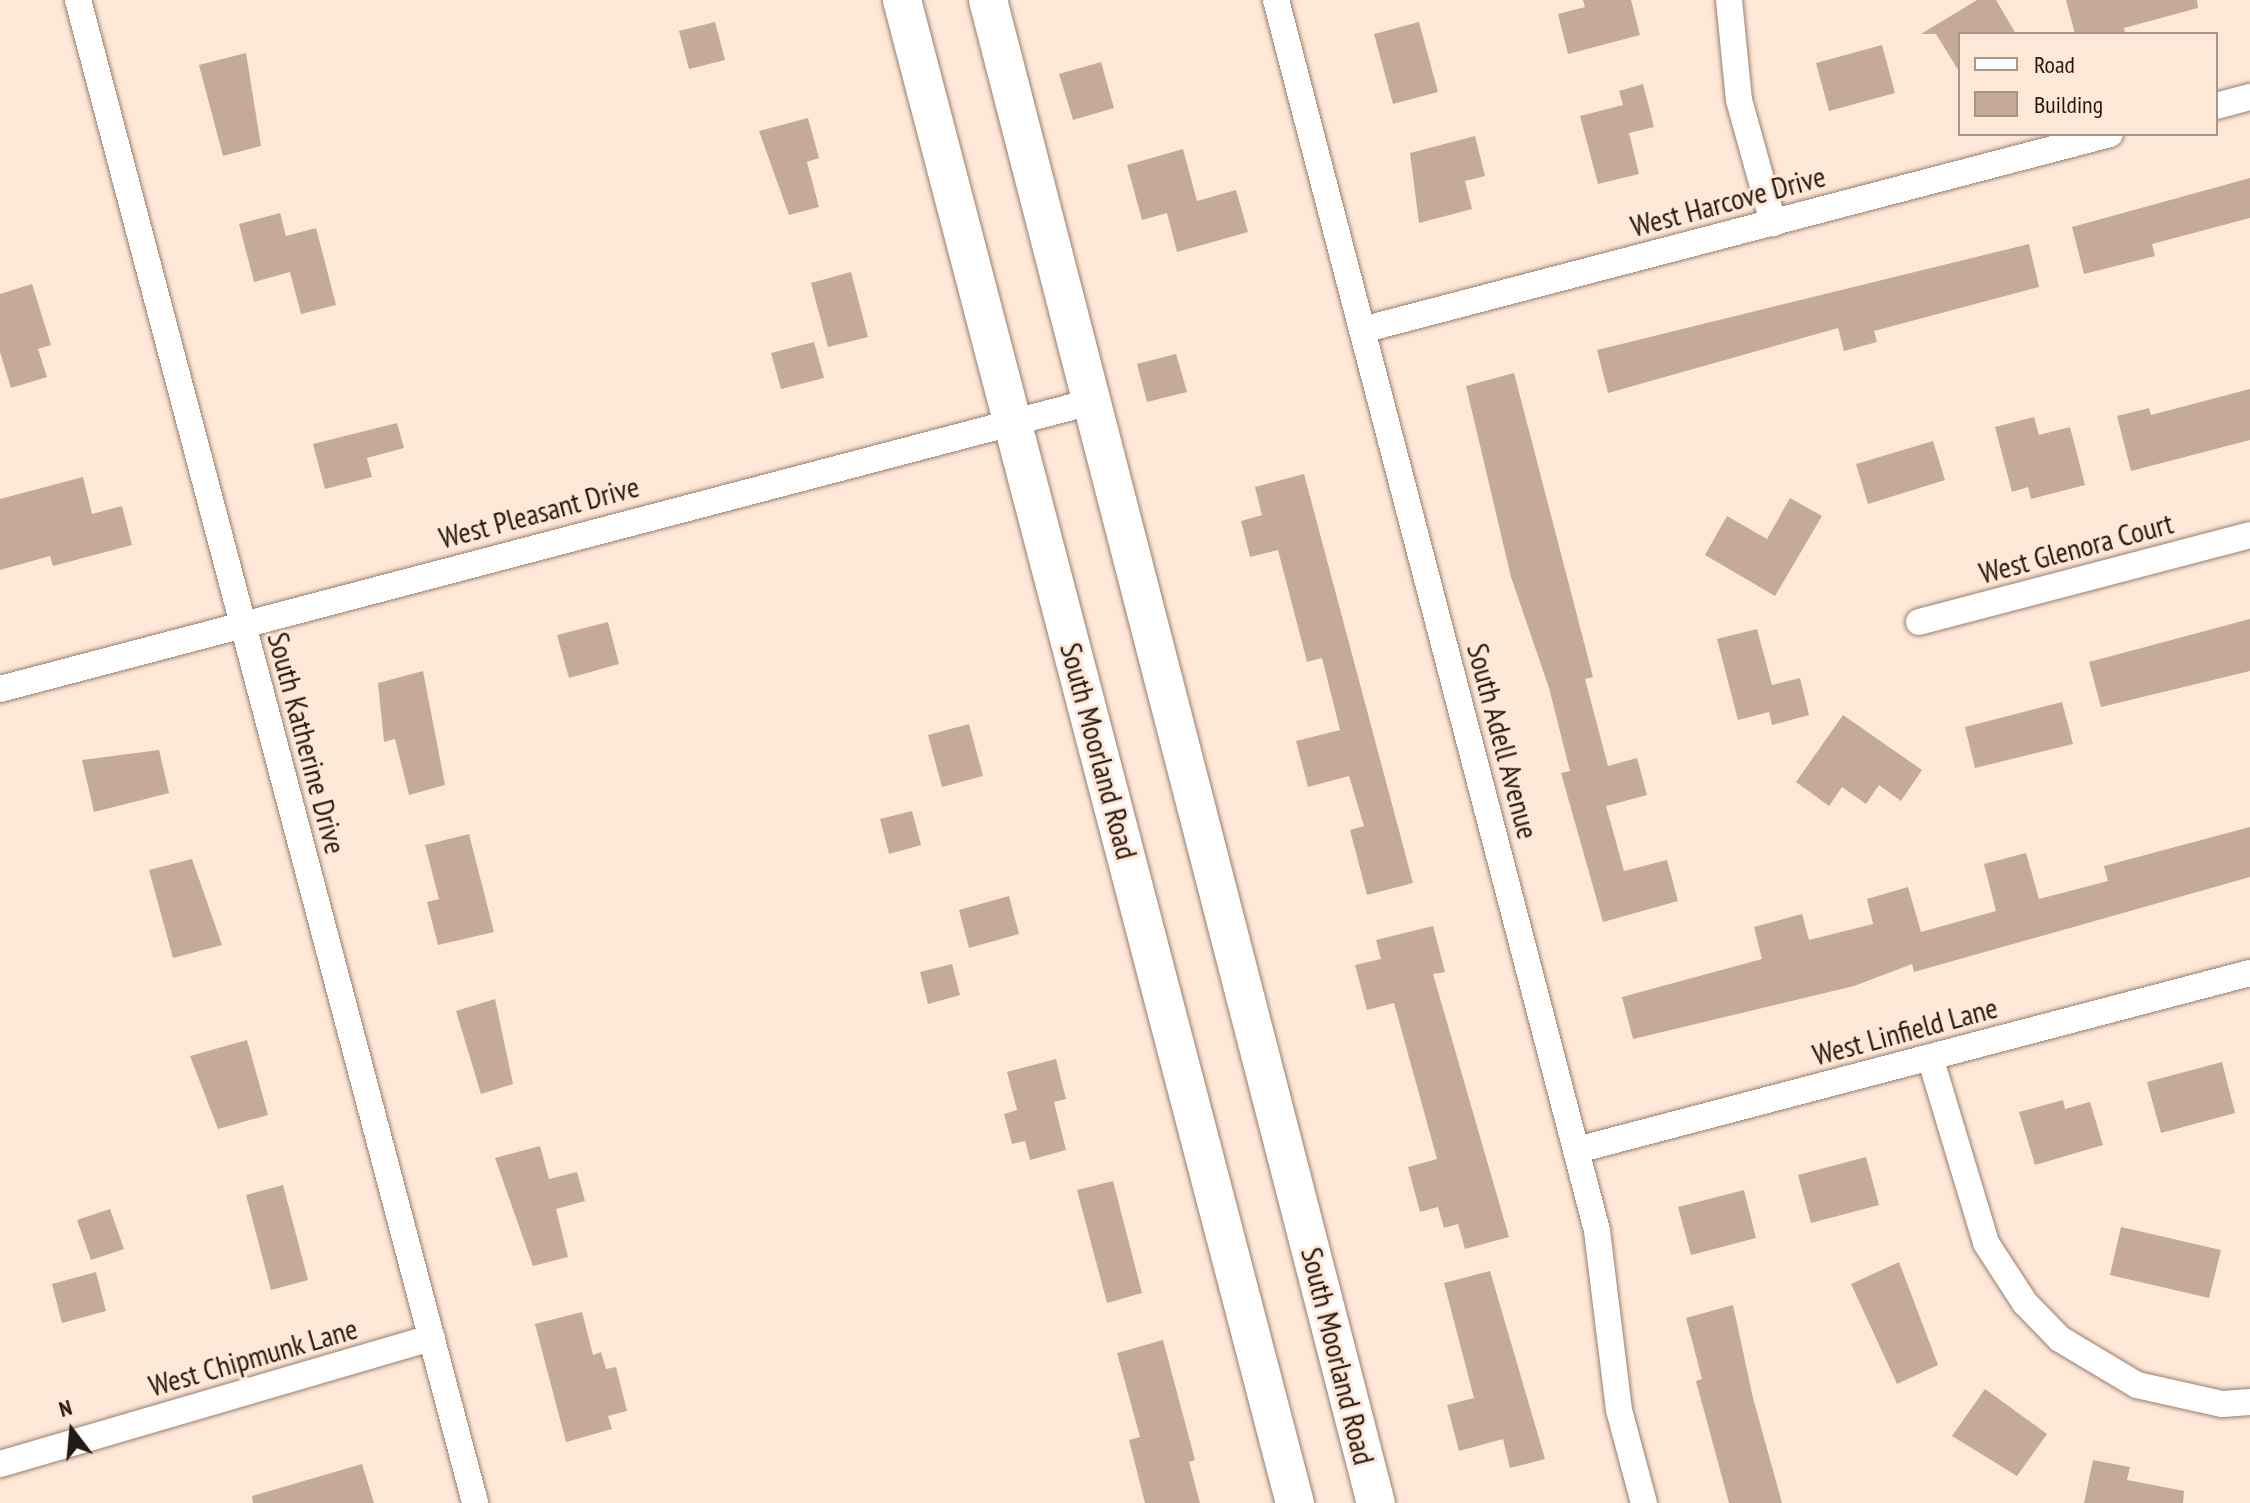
<!DOCTYPE html>
<style>
body{margin:0}
#map{position:relative;width:2250px;height:1503px;overflow:hidden;background:#ffe8d8;font-family:"PT Sans Narrow",sans-serif}
div>[style]{position:absolute}
.building>*{inset:0;background:#c5ab97}
.roads{filter:drop-shadow(0 0 2px #987f6d) drop-shadow(0 0 2px #987f6d)}
.minor>*{height:26px;margin:-13px;padding:0 13px;transform-origin:13px;border-radius:13px;background:#fff}
.secondary>*{height:38px;margin:-19px;padding:0 19px;transform-origin:19px;border-radius:19px;background:#fff}
span{translate:-50% -50%;white-space:nowrap;text-align:center;line-height:1.15;-webkit-text-stroke:6px #ffe8d8;paint-order:stroke}
.street-label{font-size:30px;color:#241a13}
.legend{position:absolute;left:1958px;top:32px;width:260px;height:104px;box-sizing:border-box;background:#ffe8d8;border:2px solid #a79689;margin:0;padding:10px 14px;list-style:none;font-size:24px;color:#241a13}
.legend li{display:flex;align-items:center;gap:16px;height:40px}
.legend b{width:40px;border:2px solid #a79689}
.north{position:absolute;left:32px;top:1391px;width:80px;height:80px;-webkit-text-stroke:6px #ffe8d8;paint-order:stroke;rotate:344deg;font-size:22px;font-weight:700;line-height:32px;text-align:center;color:#241a13}
.north::after{content:'';display:block;margin:auto;width:28px;height:36px;background:#241a13;clip-path:polygon(50% 0,100% 100%,50% 72%,0 100%)}
</style>
<div id="map">
<div class="building">
<i style="clip-path:polygon(1583px 0,1631px 0,1640px 35px,1568px 54px,1558px 14px,1585px 7px)"></i>
<i style="clip-path:polygon(1977px 0,1996px 0,2016px 34px,1960px 34px,1960px 73px,1936px 34px,1921px 34px)"></i>
<i style="clip-path:polygon(2066px 0,2197px 0,2198px 8px,2124px 28px,2125px 34px,2075px 34px)"></i>
<i style="clip-path:polygon(715px 22px,725px 60px,689px 69px,679px 31px)"></i>
<i style="clip-path:polygon(1419px 22px,1438px 92px,1393px 104px,1374px 34px)"></i>
<i style="clip-path:polygon(1882px 45px,1895px 93px,1829px 111px,1816px 63px)"></i>
<i style="clip-path:polygon(246px 53px,261px 146px,223px 156px,199px 65px)"></i>
<i style="clip-path:polygon(1101px 62px,1114px 108px,1073px 120px,1059px 74px)"></i>
<i style="clip-path:polygon(1643px 84px,1654px 127px,1629px 133px,1639px 174px,1598px 184px,1580px 116px,1623px 105px,1619px 91px)"></i>
<i style="clip-path:polygon(808px 118px,819px 158px,807px 162px,819px 207px,789px 215px,759px 131px)"></i>
<i style="clip-path:polygon(1475px 136px,1485px 176px,1465px 181px,1472px 209px,1419px 223px,1410px 153px)"></i>
<i style="clip-path:polygon(1183px 149px,1197px 201px,1236px 190px,1248px 232px,1177px 252px,1167px 213px,1142px 220px,1127px 165px)"></i>
<i style="clip-path:polygon(2250px 178px,2250px 218px,2152px 244px,2155px 256px,2084px 274px,2072px 227px)"></i>
<i style="clip-path:polygon(280px 213px,286px 236px,316px 228px,336px 305px,301px 314px,290px 272px,254px 282px,239px 224px)"></i>
<i style="clip-path:polygon(2029px 244px,2039px 287px,1874px 331px,1877px 342px,1844px 351px,1838px 328px,1608px 393px,1597px 350px)"></i>
<i style="clip-path:polygon(851px 272px,868px 337px,828px 347px,811px 283px)"></i>
<i style="clip-path:polygon(32px 284px,51px 345px,38px 349px,47px 377px,11px 388px,0 352px,0 294px)"></i>
<i style="clip-path:polygon(814px 342px,824px 378px,781px 389px,771px 353px)"></i>
<i style="clip-path:polygon(1176px 354px,1187px 392px,1147px 402px,1137px 364px)"></i>
<i style="clip-path:polygon(1514px 373px,1593px 677px,1585px 679px,1608px 766px,1637px 758px,1647px 795px,1606px 806px,1624px 871px,1667px 860px,1678px 901px,1603px 922px,1561px 773px,1570px 771px,1549px 688px,1511px 577px,1466px 386px)"></i>
<i style="clip-path:polygon(2250px 389px,2250px 440px,2131px 471px,2117px 416px,2149px 408px,2151px 415px)"></i>
<i style="clip-path:polygon(2034px 417px,2039px 435px,2070px 427px,2085px 485px,2031px 499px,2028px 487px,2012px 492px,1995px 427px)"></i>
<i style="clip-path:polygon(397px 423px,404px 448px,367px 458px,372px 477px,325px 489px,313px 444px)"></i>
<i style="clip-path:polygon(1933px 441px,1945px 480px,1868px 504px,1856px 464px)"></i>
<i style="clip-path:polygon(1304px 474px,1413px 883px,1367px 895px,1350px 830px,1364px 826px,1349px 776px,1308px 787px,1296px 741px,1340px 730px,1322px 658px,1307px 662px,1278px 550px,1250px 557px,1241px 521px,1262px 515px,1255px 487px)"></i>
<i style="clip-path:polygon(83px 477px,92px 514px,122px 506px,132px 545px,53px 566px,50px 556px,0 570px,0 499px)"></i>
<i style="clip-path:polygon(1790px 498px,1822px 516px,1775px 596px,1705px 555px,1727px 516px,1767px 539px)"></i>
<i style="clip-path:polygon(2250px 619px,2250px 671px,2101px 707px,2089px 662px)"></i>
<i style="clip-path:polygon(608px 622px,619px 664px,569px 678px,557px 635px)"></i>
<i style="clip-path:polygon(1757px 629px,1772px 685px,1800px 678px,1809px 715px,1772px 725px,1769px 712px,1738px 720px,1717px 639px)"></i>
<i style="clip-path:polygon(423px 671px,445px 785px,409px 795px,395px 739px,384px 742px,378px 683px)"></i>
<i style="clip-path:polygon(2062px 702px,2073px 744px,1975px 768px,1965px 727px)"></i>
<i style="clip-path:polygon(1843px 715px,1922px 770px,1901px 801px,1879px 785px,1866px 804px,1842px 787px,1829px 806px,1796px 782px)"></i>
<i style="clip-path:polygon(969px 724px,983px 776px,942px 787px,928px 735px)"></i>
<i style="clip-path:polygon(159px 750px,169px 793px,94px 812px,82px 760px)"></i>
<i style="clip-path:polygon(912px 811px,921px 845px,889px 854px,880px 819px)"></i>
<i style="clip-path:polygon(2250px 827px,2250px 877px,1914px 972px,1912px 964px,1854px 986px,1633px 1039px,1622px 997px,1762px 959px,1754px 927px,1802px 914px,1809px 940px,1873px 924px,1867px 899px,1908px 887px,1921px 932px,1996px 911px,1984px 864px,2026px 853px,2039px 899px,2108px 881px,2104px 866px)"></i>
<i style="clip-path:polygon(469px 834px,494px 932px,438px 945px,427px 902px,439px 899px,425px 845px)"></i>
<i style="clip-path:polygon(192px 859px,222px 945px,173px 958px,149px 870px)"></i>
<i style="clip-path:polygon(1009px 896px,1019px 934px,969px 948px,959px 910px)"></i>
<i style="clip-path:polygon(1433px 926px,1445px 972px,1433px 974px,1509px 1237px,1465px 1249px,1458px 1224px,1444px 1228px,1438px 1207px,1420px 1212px,1408px 1167px,1437px 1159px,1394px 1003px,1367px 1010px,1355px 965px,1381px 959px,1376px 940px)"></i>
<i style="clip-path:polygon(952px 964px,960px 995px,928px 1004px,920px 972px)"></i>
<i style="clip-path:polygon(495px 999px,513px 1084px,481px 1094px,456px 1011px)"></i>
<i style="clip-path:polygon(247px 1040px,268px 1115px,218px 1129px,190px 1056px)"></i>
<i style="clip-path:polygon(1056px 1059px,1066px 1099px,1054px 1102px,1066px 1150px,1030px 1160px,1025px 1141px,1012px 1144px,1004px 1114px,1017px 1110px,1007px 1072px)"></i>
<i style="clip-path:polygon(2222px 1062px,2235px 1113px,2161px 1133px,2147px 1082px)"></i>
<i style="clip-path:polygon(2063px 1100px,2065px 1109px,2090px 1102px,2103px 1145px,2035px 1165px,2019px 1112px)"></i>
<i style="clip-path:polygon(540px 1146px,549px 1179px,577px 1172px,585px 1201px,556px 1209px,568px 1257px,533px 1266px,495px 1158px)"></i>
<i style="clip-path:polygon(1866px 1157px,1879px 1205px,1811px 1223px,1798px 1175px)"></i>
<i style="clip-path:polygon(1113px 1181px,1142px 1293px,1107px 1303px,1077px 1190px)"></i>
<i style="clip-path:polygon(283px 1185px,308px 1280px,271px 1290px,246px 1195px)"></i>
<i style="clip-path:polygon(1744px 1190px,1756px 1238px,1691px 1255px,1678px 1207px)"></i>
<i style="clip-path:polygon(110px 1209px,124px 1249px,91px 1260px,77px 1220px)"></i>
<i style="clip-path:polygon(2121px 1227px,2221px 1250px,2209px 1298px,2110px 1275px)"></i>
<i style="clip-path:polygon(1899px 1262px,1938px 1365px,1897px 1384px,1851px 1284px)"></i>
<i style="clip-path:polygon(1490px 1271px,1545px 1459px,1510px 1468px,1503px 1439px,1459px 1451px,1447px 1405px,1474px 1398px,1444px 1283px)"></i>
<i style="clip-path:polygon(96px 1272px,106px 1311px,62px 1323px,52px 1284px)"></i>
<i style="clip-path:polygon(1733px 1305px,1753px 1398px,1782px 1503px,1729px 1503px,1696px 1381px,1702px 1379px,1686px 1318px)"></i>
<i style="clip-path:polygon(582px 1312px,593px 1355px,601px 1352px,606px 1369px,616px 1367px,627px 1411px,608px 1416px,612px 1429px,566px 1442px,535px 1324px)"></i>
<i style="clip-path:polygon(1163px 1340px,1195px 1460px,1189px 1462px,1200px 1503px,1145px 1503px,1129px 1440px,1140px 1437px,1117px 1353px)"></i>
<i style="clip-path:polygon(1985px 1389px,2047px 1434px,2017px 1476px,1952px 1436px)"></i>
<i style="clip-path:polygon(2093px 1460px,2130px 1467px,2127px 1480px,2184px 1491px,2183px 1503px,2084px 1503px)"></i>
<i style="clip-path:polygon(362px 1464px,374px 1503px,253px 1503px,252px 1496px)"></i>
</div>
<div class="roads">
<div class="minor">
<i style="left:78px;top:0;width:1555px;rotate:75.2deg"></i>
<i style="left:1276px;top:0;width:1272px;rotate:75.38deg"></i>
<i style="left:1597px;top:1231px;width:180px;rotate:83deg"></i>
<i style="left:1619px;top:1410px;width:96px;rotate:75deg"></i>
<i style="left:1729px;top:0;width:100px;rotate:84.3deg"></i>
<i style="left:1739px;top:100px;width:128px;rotate:74.5deg"></i>
<i style="left:2216px;top:106px;width:35px;rotate:-15deg"></i>
<i style="left:1362px;top:330px;width:773px;rotate:-14.68deg"></i>
<i style="left:1919px;top:622px;width:342px;rotate:-14.7deg"></i>
<i style="left:0;top:689px;width:1132px;rotate:-14.74deg"></i>
<i style="left:1930px;top:1057px;width:194px;rotate:73.2deg"></i>
<i style="left:1986px;top:1243px;width:72px;rotate:57deg"></i>
<i style="left:2025px;top:1303px;width:50px;rotate:45.8deg"></i>
<i style="left:2060px;top:1339px;width:90px;rotate:30.9deg"></i>
<i style="left:2137px;top:1385px;width:87px;rotate:12.6deg"></i>
<i style="left:2222px;top:1404px;width:28px;rotate:-4deg"></i>
<i style="left:1577px;top:1150px;width:696px;rotate:-14.74deg"></i>
<i style="left:0;top:1464px;width:450px;rotate:-16.3deg"></i>
</div>
<div class="secondary">
<i style="left:902px;top:0;width:1554px;rotate:75.35deg"></i>
<i style="left:988px;top:0;width:1552px;rotate:75.53deg"></i>
</div>
</div>
<div class="street-label">
<span style="left:1728px;top:201px;rotate:-15deg">West Harcove Drive</span>
<span style="left:539px;top:512px;rotate:-15deg">West Pleasant Drive</span>
<span style="left:2076px;top:548px;rotate:-15deg">West Glenora Court</span>
<span style="left:1503px;top:741px;rotate:75deg">South Adell Avenue</span>
<span style="left:307px;top:743px;rotate:75deg">South Katherine Drive</span>
<span style="left:1099px;top:751px;rotate:75deg">South Moorland Road</span>
<span style="left:1905px;top:1031px;rotate:-15deg">West Linfield Lane</span>
<span style="left:1338px;top:1356px;rotate:76deg">South Moorland Road</span>
<span style="left:253px;top:1357px;rotate:-16deg">West Chipmunk Lane</span>
</div>
<ul class="legend">
<li><b style="height:10px;background:#fff"></b>Road</li>
<li><b style="height:22px;background:#c5ab97"></b>Building</li>
</ul>
<div class="north">N</div>
</div>
